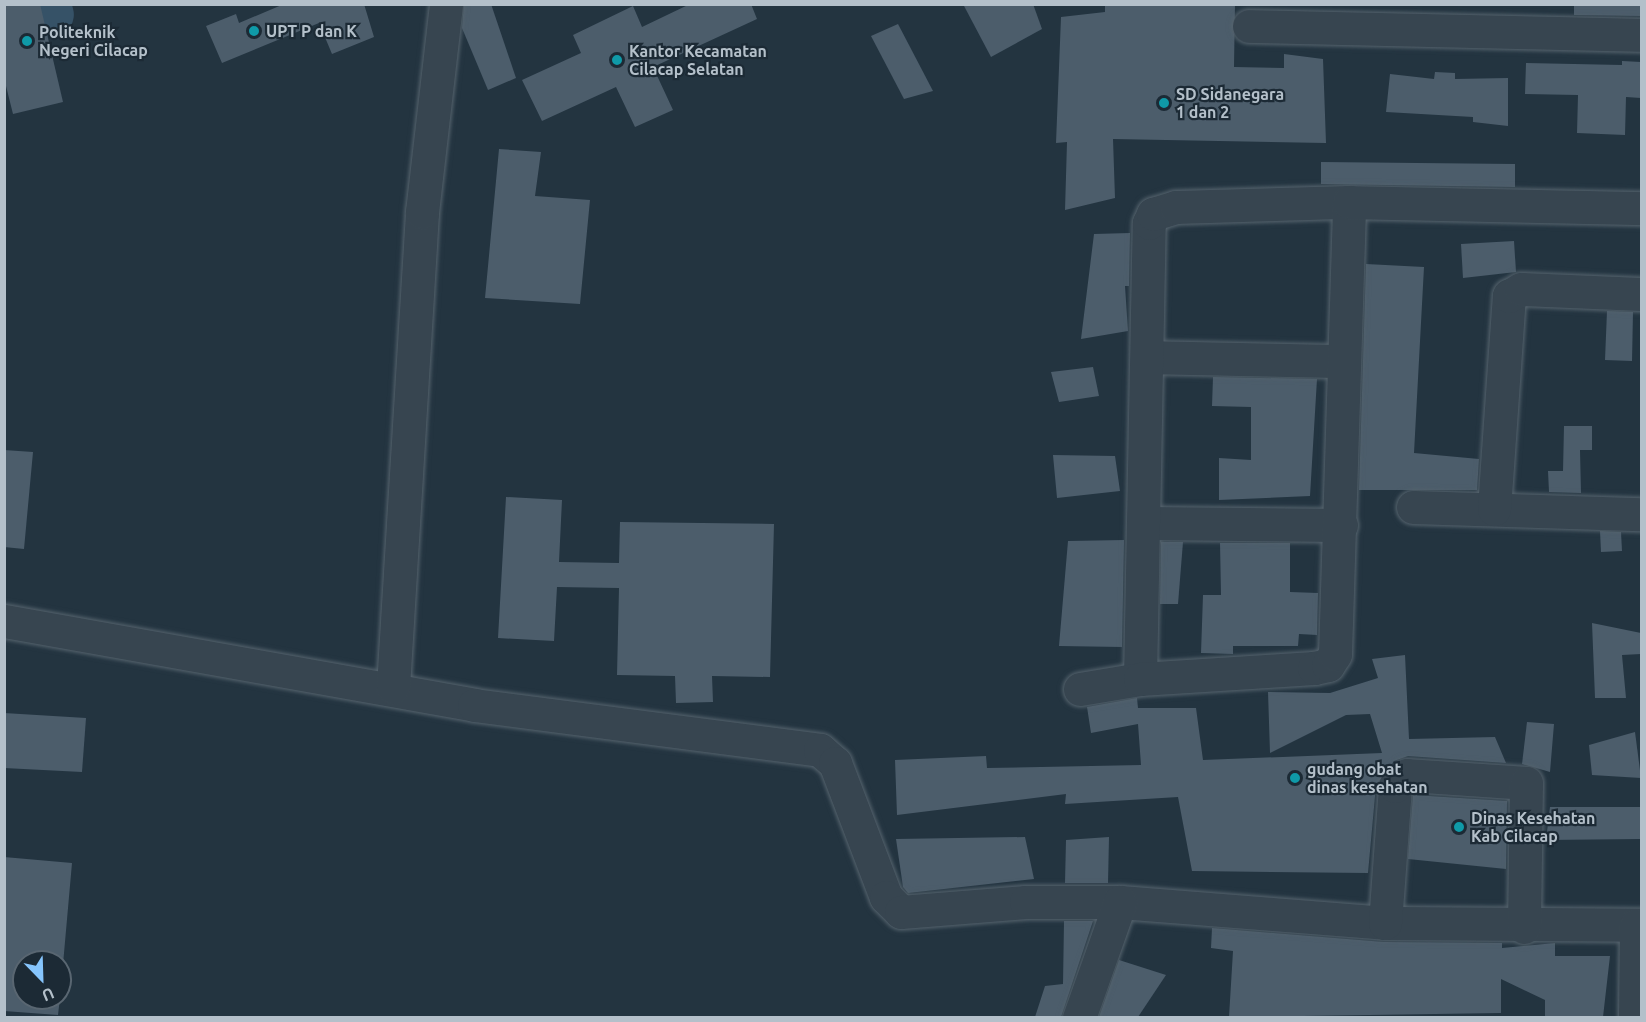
<!DOCTYPE html>
<style>
body{margin:0}
#map{position:relative;width:1646px;height:1022px;overflow:hidden;background:#233440;font-family:Ubuntu,sans-serif}
div>[style]{position:absolute}
.river>*{height:44px;margin:-22px;padding:0 22px;transform-origin:22px;border-radius:22px;background:#365267}
.building>*{inset:0;background:#4c5d6b}
.roads{filter:drop-shadow(0 0 2px #55636d) drop-shadow(0 0 2px #55636d)}
.minor>*{height:33px;margin:-16.5px;padding:0 16.5px;transform-origin:16.5px;border-radius:16.5px;background:#374550}
.dots>*{width:16px;height:16px;translate:-50% -50%;box-sizing:border-box;border:3px solid #1c2a35;border-radius:50%}
span{translate:-50% -50%;white-space:nowrap;text-align:center;line-height:1.15;-webkit-text-stroke:4.5px #1c2a35;paint-order:stroke}
.poi-label{font-size:16px;color:#b4c0ca;font-weight:700}
.left{translate:0 -50%;text-align:left}
.frame{position:absolute;inset:0;border:6px solid #b4c0ca;pointer-events:none}
.north{position:absolute;left:12px;top:950px;width:60px;height:60px;box-sizing:border-box;background:#1c2a35;border:2px solid #596671;border-radius:50%;rotate:157deg;font-size:16px;font-weight:700;line-height:24px;text-align:center;color:#b4c0ca}
.north::after{content:'';display:block;margin:auto;width:21px;height:27px;background:#86c5fd;clip-path:polygon(50% 0,100% 100%,50% 72%,0 100%)}
</style>
<div id="map">
<div class="river">
<i style="left:49px;top:4px;width:11px;rotate:75deg"></i>
</div>
<div class="building">
<i style="clip-path:polygon(4px 4px,40px 4px,63px 102px,13px 114px,4px 78px)"></i>
<i style="clip-path:polygon(284px 4px,364px 4px,374px 37px,332px 54px,319px 23px,222px 63px,206px 26px,236px 14px,239px 23px)"></i>
<i style="clip-path:polygon(464px 4px,491px 4px,516px 78px,488px 90px,462px 28px)"></i>
<i style="clip-path:polygon(690px 4px,751px 4px,757px 19px,653px 67px,673px 110px,635px 127px,616px 87px,542px 121px,522px 80px,581px 53px,573px 35px,633px 6px,642px 27px)"></i>
<i style="clip-path:polygon(963px 4px,1033px 4px,1042px 29px,991px 57px)"></i>
<i style="clip-path:polygon(1105px 4px,1235px 4px,1234px 67px,1284px 68px,1284px 54px,1323px 59px,1326px 143px,1113px 139px,1115px 198px,1065px 210px,1067px 142px,1056px 143px,1061px 17px,1105px 12px)"></i>
<i style="clip-path:polygon(1574px 4px,1641px 4px,1641px 16px,1574px 15px)"></i>
<i style="clip-path:polygon(898px 24px,933px 91px,904px 99px,871px 36px)"></i>
<i style="clip-path:polygon(1622px 61px,1641px 62px,1641px 98px,1626px 97px,1625px 135px,1577px 133px,1578px 95px,1525px 94px,1526px 63px,1622px 65px)"></i>
<i style="clip-path:polygon(1435px 72px,1455px 73px,1455px 79px,1508px 78px,1508px 126px,1473px 122px,1473px 117px,1386px 112px,1390px 74px,1434px 79px)"></i>
<i style="clip-path:polygon(499px 149px,541px 152px,535px 196px,590px 200px,580px 304px,485px 298px)"></i>
<i style="clip-path:polygon(1321px 162px,1515px 164px,1515px 187px,1321px 184px)"></i>
<i style="clip-path:polygon(1130px 233px,1129px 286px,1125px 286px,1128px 331px,1081px 339px,1094px 234px)"></i>
<i style="clip-path:polygon(1514px 241px,1516px 272px,1463px 278px,1461px 244px)"></i>
<i style="clip-path:polygon(1366px 264px,1424px 267px,1414px 453px,1479px 459px,1477px 490px,1359px 490px)"></i>
<i style="clip-path:polygon(1607px 311px,1633px 312px,1632px 361px,1605px 360px)"></i>
<i style="clip-path:polygon(1093px 367px,1099px 396px,1059px 402px,1051px 372px)"></i>
<i style="clip-path:polygon(1213px 377px,1317px 379px,1310px 496px,1219px 500px,1219px 458px,1251px 460px,1251px 407px,1212px 406px)"></i>
<i style="clip-path:polygon(1564px 426px,1592px 426px,1592px 450px,1580px 450px,1581px 493px,1549px 492px,1548px 471px,1563px 471px)"></i>
<i style="clip-path:polygon(4px 450px,33px 452px,24px 549px,4px 547px)"></i>
<i style="clip-path:polygon(1053px 455px,1115px 456px,1120px 491px,1057px 498px)"></i>
<i style="clip-path:polygon(506px 497px,562px 500px,559px 562px,619px 563px,620px 522px,774px 524px,770px 677px,712px 676px,713px 702px,676px 703px,675px 676px,617px 675px,619px 588px,557px 587px,554px 641px,498px 638px)"></i>
<i style="clip-path:polygon(1600px 531px,1621px 532px,1622px 551px,1601px 552px)"></i>
<i style="clip-path:polygon(1124px 540px,1122px 647px,1059px 646px,1068px 541px)"></i>
<i style="clip-path:polygon(1161px 542px,1183px 542px,1178px 604px,1160px 604px)"></i>
<i style="clip-path:polygon(1220px 543px,1290px 543px,1290px 592px,1318px 593px,1317px 635px,1299px 634px,1298px 646px,1233px 646px,1233px 654px,1201px 653px,1203px 595px,1221px 595px)"></i>
<i style="clip-path:polygon(1592px 623px,1641px 633px,1641px 654px,1622px 655px,1626px 698px,1595px 698px)"></i>
<i style="clip-path:polygon(1405px 655px,1409px 739px,1495px 737px,1506px 763px,1408px 756px,1394px 761px,1376px 785px,1368px 873px,1192px 871px,1178px 797px,1065px 804px,1066px 794px,897px 815px,895px 760px,986px 756px,987px 768px,1141px 765px,1138px 724px,1091px 733px,1087px 707px,1137px 698px,1138px 708px,1196px 708px,1203px 760px,1382px 753px,1370px 714px,1346px 715px,1270px 753px,1268px 692px,1330px 693px,1378px 678px,1372px 659px)"></i>
<i style="clip-path:polygon(4px 713px,86px 718px,82px 772px,4px 768px)"></i>
<i style="clip-path:polygon(1527px 722px,1554px 724px,1550px 772px,1522px 764px)"></i>
<i style="clip-path:polygon(1635px 732px,1641px 778px,1592px 775px,1589px 745px)"></i>
<i style="clip-path:polygon(1413px 795px,1507px 801px,1506px 869px,1408px 859px)"></i>
<i style="clip-path:polygon(1550px 807px,1641px 807px,1641px 839px,1546px 840px)"></i>
<i style="clip-path:polygon(1025px 837px,1034px 879px,908px 893px,903px 887px,896px 839px)"></i>
<i style="clip-path:polygon(1109px 837px,1108px 883px,1065px 883px,1066px 840px)"></i>
<i style="clip-path:polygon(4px 857px,72px 863px,60px 998px,60px 962px,24px 962px,24px 998px,60px 998px,58px 1015px,4px 1011px)"></i>
<i style="clip-path:polygon(1064px 921px,1093px 921px,1061px 1017px,1035px 1017px,1045px 986px,1063px 984px)"></i>
<i style="clip-path:polygon(1212px 928px,1384px 942px,1502px 943px,1502px 948px,1555px 943px,1555px 956px,1610px 956px,1603px 1017px,1545px 1017px,1545px 1000px,1501px 979px,1501px 1013px,1229px 1017px,1233px 951px,1211px 948px)"></i>
<i style="clip-path:polygon(1119px 960px,1166px 975px,1138px 1017px,1099px 1017px)"></i>
</div>
<div class="roads">
<div class="minor">
<i style="left:1249px;top:26px;width:393px;rotate:1.3deg"></i>
<i style="left:1147px;top:357px;width:196px;rotate:1.2deg"></i>
<i style="left:1413px;top:507px;width:229px;rotate:1.8deg"></i>
<i style="left:1494px;top:509px;width:214px;rotate:-86deg"></i>
<i style="left:1509px;top:296px;width:14px;rotate:-30deg"></i>
<i style="left:1521px;top:289px;width:121px;rotate:2.4deg"></i>
<i style="left:1146px;top:523px;width:195px;rotate:0.6deg"></i>
<i style="left:4px;top:621px;width:477px;rotate:10.1deg"></i>
<i style="left:474px;top:705px;width:349px;rotate:7.4deg"></i>
<i style="left:820px;top:750px;width:20px;rotate:41deg"></i>
<i style="left:835px;top:763px;width:143px;rotate:69.2deg"></i>
<i style="left:886px;top:897px;width:21px;rotate:45deg"></i>
<i style="left:901px;top:912px;width:125px;rotate:-4.6deg"></i>
<i style="left:1026px;top:902px;width:94px"></i>
<i style="left:1120px;top:902px;width:266px;rotate:4.5deg"></i>
<i style="left:1385px;top:923px;width:257px;rotate:0.4deg"></i>
<i style="left:1140px;top:679px;width:456px;rotate:-88.9deg"></i>
<i style="left:1149px;top:223px;width:10px;rotate:-66deg"></i>
<i style="left:1153px;top:214px;width:24px;rotate:-17deg"></i>
<i style="left:1176px;top:207px;width:173px;rotate:-1.7deg"></i>
<i style="left:393px;top:687px;width:476px;rotate:-86.5deg"></i>
<i style="left:422px;top:212px;width:209px;rotate:-83.4deg"></i>
<i style="left:1080px;top:689px;width:61px;rotate:-9.5deg"></i>
<i style="left:1140px;top:679px;width:174px;rotate:-3.6deg"></i>
<i style="left:1314px;top:668px;width:14px;rotate:-12deg"></i>
<i style="left:1328px;top:665px;width:13px;rotate:-58deg"></i>
<i style="left:1335px;top:654px;width:452px;rotate:-88.2deg"></i>
<i style="left:1349px;top:202px;width:293px;rotate:1.2deg"></i>
<i style="left:1385px;top:923px;width:137px;rotate:-85.8deg"></i>
<i style="left:1395px;top:786px;width:16px;rotate:-43deg"></i>
<i style="left:1407px;top:775px;width:119px;rotate:3.8deg"></i>
<i style="left:1526px;top:783px;width:144px;rotate:90.8deg"></i>
<i style="left:1079px;top:1018px;width:123px;rotate:-70.5deg"></i>
<i style="left:1635px;top:1018px;width:93px;rotate:-89.4deg"></i>
</div>
</div>
<div class="dots">
<i style="left:254px;top:31px;background:#0f9aa8"></i>
<i style="left:27px;top:41px;background:#0f9aa8"></i>
<i style="left:617px;top:60px;background:#0f9aa8"></i>
<i style="left:1164px;top:103px;background:#0f9aa8"></i>
<i style="left:1295px;top:778px;background:#0f9aa8"></i>
<i style="left:1459px;top:827px;background:#0f9aa8"></i>
</div>
<div class="poi-label">
<span class="left" style="left:266px;top:31px">UPT P dan K</span>
<span class="left" style="left:39px;top:41px">Politeknik<br>Negeri Cilacap</span>
<span class="left" style="left:629px;top:60px">Kantor Kecamatan<br>Cilacap Selatan</span>
<span class="left" style="left:1176px;top:103px">SD Sidanegara<br>1 dan 2</span>
<span class="left" style="left:1307px;top:778px">gudang obat<br>dinas kesehatan</span>
<span class="left" style="left:1471px;top:827px">Dinas Kesehatan<br>Kab Cilacap</span>
</div>
<div class="frame"></div>
<div class="north">U</div>
</div>
